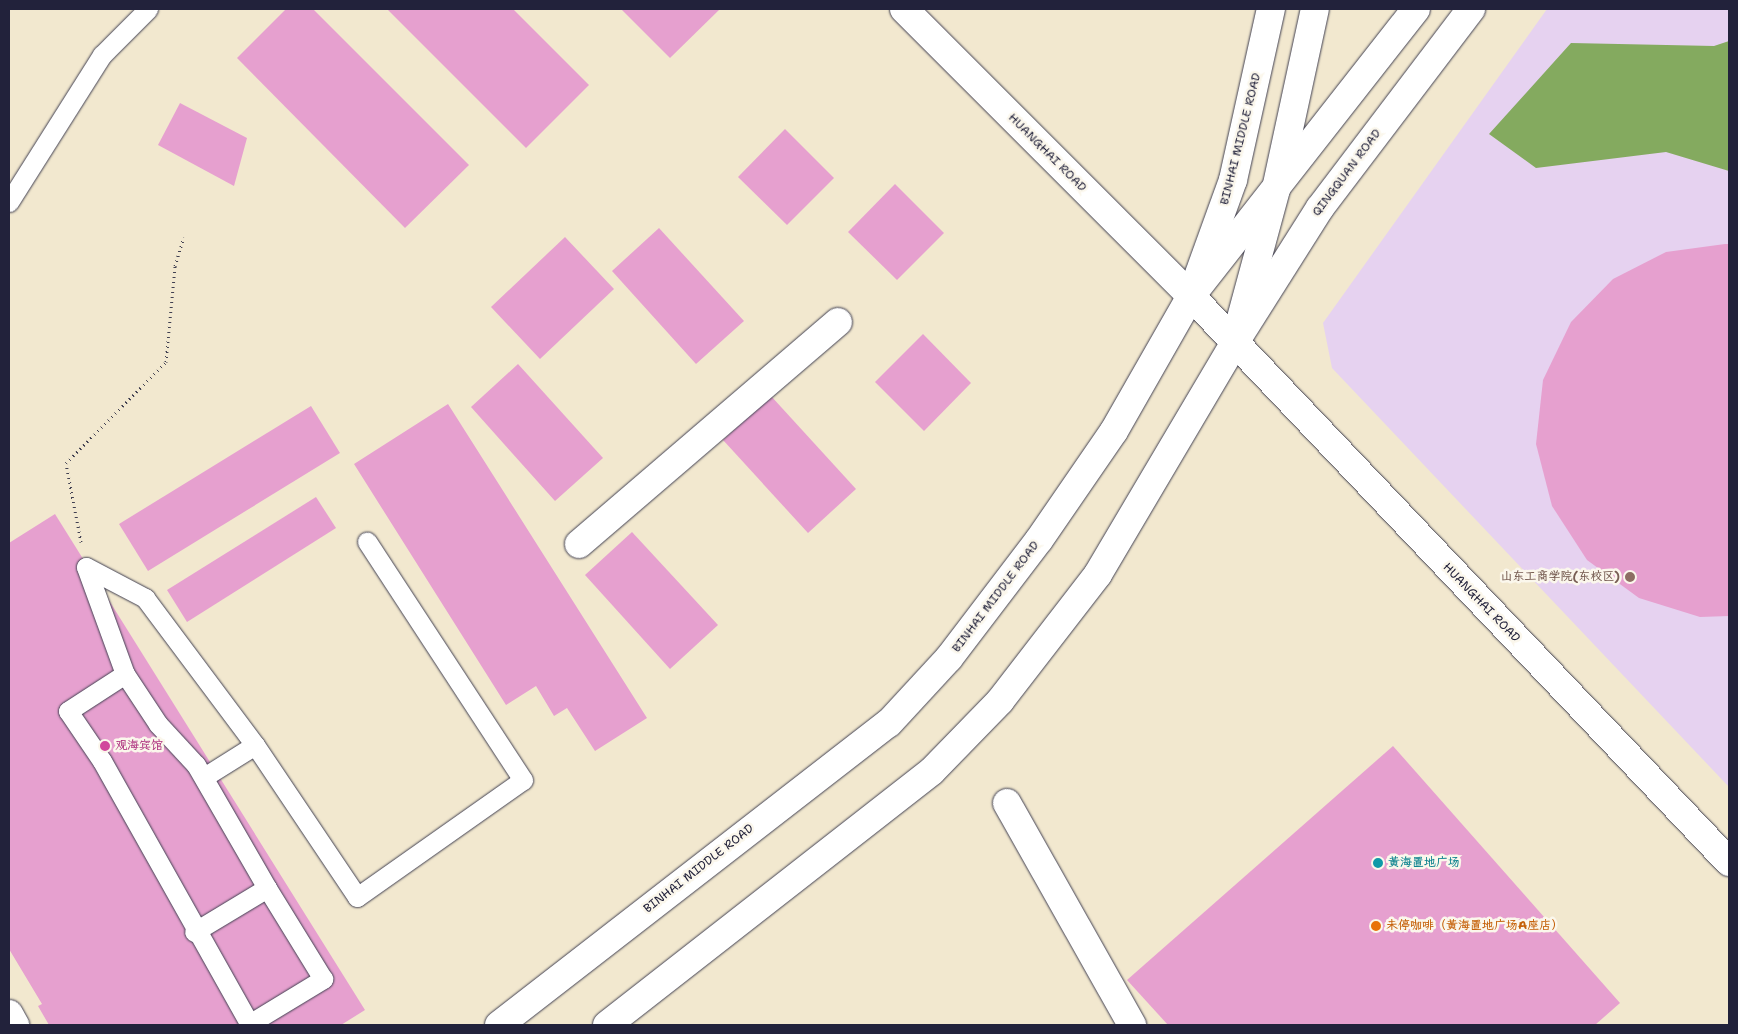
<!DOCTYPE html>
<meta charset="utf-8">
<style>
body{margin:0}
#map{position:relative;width:1738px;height:1034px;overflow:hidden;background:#f2e8cf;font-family:"Shantell Sans","LXGW WenKai TC",sans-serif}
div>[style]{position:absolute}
.built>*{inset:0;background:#e6d2f0}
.forest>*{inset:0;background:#84aa5f}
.building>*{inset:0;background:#e6a0cf}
.path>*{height:3px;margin-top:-1.5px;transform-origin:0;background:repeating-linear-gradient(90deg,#414051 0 1px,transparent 0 5px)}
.roads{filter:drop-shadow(0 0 1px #414051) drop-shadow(0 0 1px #414051)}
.service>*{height:19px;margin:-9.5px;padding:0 9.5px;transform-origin:9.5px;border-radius:9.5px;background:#fff}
.minor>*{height:28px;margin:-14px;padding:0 14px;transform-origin:14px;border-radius:14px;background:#fff}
.secondary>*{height:28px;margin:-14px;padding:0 14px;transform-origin:14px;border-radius:14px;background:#fff}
.primary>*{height:28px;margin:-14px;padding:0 14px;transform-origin:14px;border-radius:14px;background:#fff}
.dots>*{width:14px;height:14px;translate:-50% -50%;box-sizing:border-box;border:2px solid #fbf7ec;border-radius:50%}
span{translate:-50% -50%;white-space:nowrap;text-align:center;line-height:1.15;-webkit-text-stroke:5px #fbf7ec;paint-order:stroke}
.street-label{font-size:12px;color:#22223b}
.education-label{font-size:12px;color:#785e54;font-weight:700}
.right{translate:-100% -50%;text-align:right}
.hotel-label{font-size:12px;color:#b23c85;font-weight:700}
.left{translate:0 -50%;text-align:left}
.culture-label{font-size:12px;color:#0d838f;font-weight:700}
.food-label{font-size:12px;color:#c56008;font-weight:700}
.frame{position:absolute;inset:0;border:10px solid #22223b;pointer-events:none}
</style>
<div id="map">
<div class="built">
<i style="clip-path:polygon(1547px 9px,1729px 9px,1729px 787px,1332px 368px,1323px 323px)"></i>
</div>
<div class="forest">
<i style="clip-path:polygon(1729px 41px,1729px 171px,1666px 152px,1536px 168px,1489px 134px,1571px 43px,1714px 46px)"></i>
</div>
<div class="building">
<i style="clip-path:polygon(286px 9px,313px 9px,469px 165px,405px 228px,237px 58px)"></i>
<i style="clip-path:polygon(387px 9px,513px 9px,589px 85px,526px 148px)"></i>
<i style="clip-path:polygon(621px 9px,720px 9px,670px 58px)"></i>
<i style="clip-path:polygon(180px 103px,247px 138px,234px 186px,158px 145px)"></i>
<i style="clip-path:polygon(785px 129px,834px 178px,787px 225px,738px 177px)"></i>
<i style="clip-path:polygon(895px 184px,944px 233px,897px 280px,848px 232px)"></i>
<i style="clip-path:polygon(659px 228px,744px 321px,696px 364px,612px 271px)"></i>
<i style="clip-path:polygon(565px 237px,614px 289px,540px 359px,491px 307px)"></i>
<i style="clip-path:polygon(1725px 244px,1729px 244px,1729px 616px,1700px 617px,1639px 598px,1587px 560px,1552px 506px,1536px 444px,1543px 380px,1571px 322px,1613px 279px,1666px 252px)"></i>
<i style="clip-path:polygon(923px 334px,971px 383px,924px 431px,875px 382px)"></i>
<i style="clip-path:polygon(518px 364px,603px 458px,555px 501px,471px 407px)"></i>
<i style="clip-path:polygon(771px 396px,856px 489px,808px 533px,723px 440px)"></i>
<i style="clip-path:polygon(448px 404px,647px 718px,595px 751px,567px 708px,554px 716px,536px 686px,506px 705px,354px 464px)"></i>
<i style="clip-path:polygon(311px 406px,340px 453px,148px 571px,119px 524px)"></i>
<i style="clip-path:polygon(316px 497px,336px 528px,187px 622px,167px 590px)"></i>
<i style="clip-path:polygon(55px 514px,365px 1010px,341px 1025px,49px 1025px,38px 1006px,42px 1004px,9px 949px,9px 543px)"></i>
<i style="clip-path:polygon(632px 532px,718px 625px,670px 669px,585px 575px)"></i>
<i style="clip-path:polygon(1393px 746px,1620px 1003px,1595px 1025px,1168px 1025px,1127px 980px)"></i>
</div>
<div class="path">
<i style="left:81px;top:542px;width:80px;rotate:-100.8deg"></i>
<i style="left:66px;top:463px;width:142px;rotate:-45.3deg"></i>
<i style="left:166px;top:362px;width:96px;rotate:-84.6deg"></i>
<i style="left:175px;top:266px;width:30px;rotate:-73deg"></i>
</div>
<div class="roads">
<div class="service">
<i style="left:9px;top:202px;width:174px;rotate:-57.7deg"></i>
<i style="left:102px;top:55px;width:65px;rotate:-45deg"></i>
<i style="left:86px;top:567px;width:114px;rotate:70deg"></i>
<i style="left:125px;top:674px;width:68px;rotate:147deg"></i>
<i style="left:68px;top:711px;width:60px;rotate:55.8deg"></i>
<i style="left:102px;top:761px;width:303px;rotate:60.7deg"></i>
<i style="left:86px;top:567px;width:67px;rotate:27.7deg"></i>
<i style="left:145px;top:598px;width:184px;rotate:53.2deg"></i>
<i style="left:125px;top:674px;width:60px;rotate:56.6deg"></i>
<i style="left:158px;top:724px;width:56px;rotate:47.2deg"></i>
<i style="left:196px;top:765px;width:142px;rotate:60deg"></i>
<i style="left:267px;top:888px;width:85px;rotate:148.9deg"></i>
<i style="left:204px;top:777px;width:60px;rotate:-32.1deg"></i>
<i style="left:255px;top:745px;width:183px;rotate:56.1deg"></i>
<i style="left:357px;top:897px;width:203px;rotate:-35.2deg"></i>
<i style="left:523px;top:780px;width:285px;rotate:-123.2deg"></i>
<i style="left:249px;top:1024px;width:87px;rotate:-31.3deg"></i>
<i style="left:323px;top:979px;width:107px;rotate:-121.6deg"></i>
</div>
<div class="minor">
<i style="left:904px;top:9px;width:406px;rotate:45deg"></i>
<i style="left:579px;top:544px;width:341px;rotate:-40.6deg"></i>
<i style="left:1007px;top:803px;width:255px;rotate:60.6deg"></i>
<i style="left:9px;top:1014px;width:13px;rotate:61deg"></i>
</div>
<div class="secondary">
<i style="left:1416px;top:9px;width:365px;rotate:128.1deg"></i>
<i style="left:1191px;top:296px;width:781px;rotate:46.45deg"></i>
<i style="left:1239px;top:336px;width:151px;rotate:-57.7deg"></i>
<i style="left:1320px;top:208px;width:250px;rotate:-52.8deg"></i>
</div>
<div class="primary">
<i style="left:499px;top:1025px;width:493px;rotate:-37.8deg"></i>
<i style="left:889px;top:723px;width:88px;rotate:-47.3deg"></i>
<i style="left:949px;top:658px;width:148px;rotate:-52.7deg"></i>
<i style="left:1039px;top:540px;width:132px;rotate:-55.5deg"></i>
<i style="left:1114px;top:431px;width:155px;rotate:-60.3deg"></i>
<i style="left:1191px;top:296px;width:123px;rotate:-70.1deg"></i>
<i style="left:1233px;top:180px;width:175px;rotate:-77.5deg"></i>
<i style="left:607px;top:1025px;width:412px;rotate:-38deg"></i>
<i style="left:932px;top:771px;width:98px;rotate:-45.8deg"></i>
<i style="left:1000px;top:701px;width:160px;rotate:-52.3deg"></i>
<i style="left:1098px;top:574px;width:267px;rotate:-59.4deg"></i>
<i style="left:1234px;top:344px;width:161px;rotate:-74.8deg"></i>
<i style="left:1276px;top:189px;width:184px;rotate:-77.8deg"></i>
</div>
</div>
<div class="dots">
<i style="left:1630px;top:577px;background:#8d6e63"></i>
<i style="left:105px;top:746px;background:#d1479c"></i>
<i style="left:1378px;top:863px;background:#0f9aa8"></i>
<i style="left:1376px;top:926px;background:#e8710a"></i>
</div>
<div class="street-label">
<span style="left:1241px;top:139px;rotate:-76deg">BINHAI MIDDLE ROAD</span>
<span style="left:1047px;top:153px;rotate:45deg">HUANGHAI ROAD</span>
<span style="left:1347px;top:173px;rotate:-53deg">QINGQUAN ROAD</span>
<span style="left:996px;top:597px;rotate:-53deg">BINHAI MIDDLE ROAD</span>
<span style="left:1481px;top:603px;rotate:46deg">HUANGHAI ROAD</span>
<span style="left:699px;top:869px;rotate:-38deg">BINHAI MIDDLE ROAD</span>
</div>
<div class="education-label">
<span class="right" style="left:1620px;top:577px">山东工商学院(东校区)</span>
</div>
<div class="hotel-label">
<span class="left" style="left:115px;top:746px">观海宾馆</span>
</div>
<div class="culture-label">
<span class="left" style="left:1388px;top:863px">黄海置地广场</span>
</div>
<div class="food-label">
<span class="left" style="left:1386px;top:926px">未停咖啡（黄海置地广场A座店）</span>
</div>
<div class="frame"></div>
</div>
